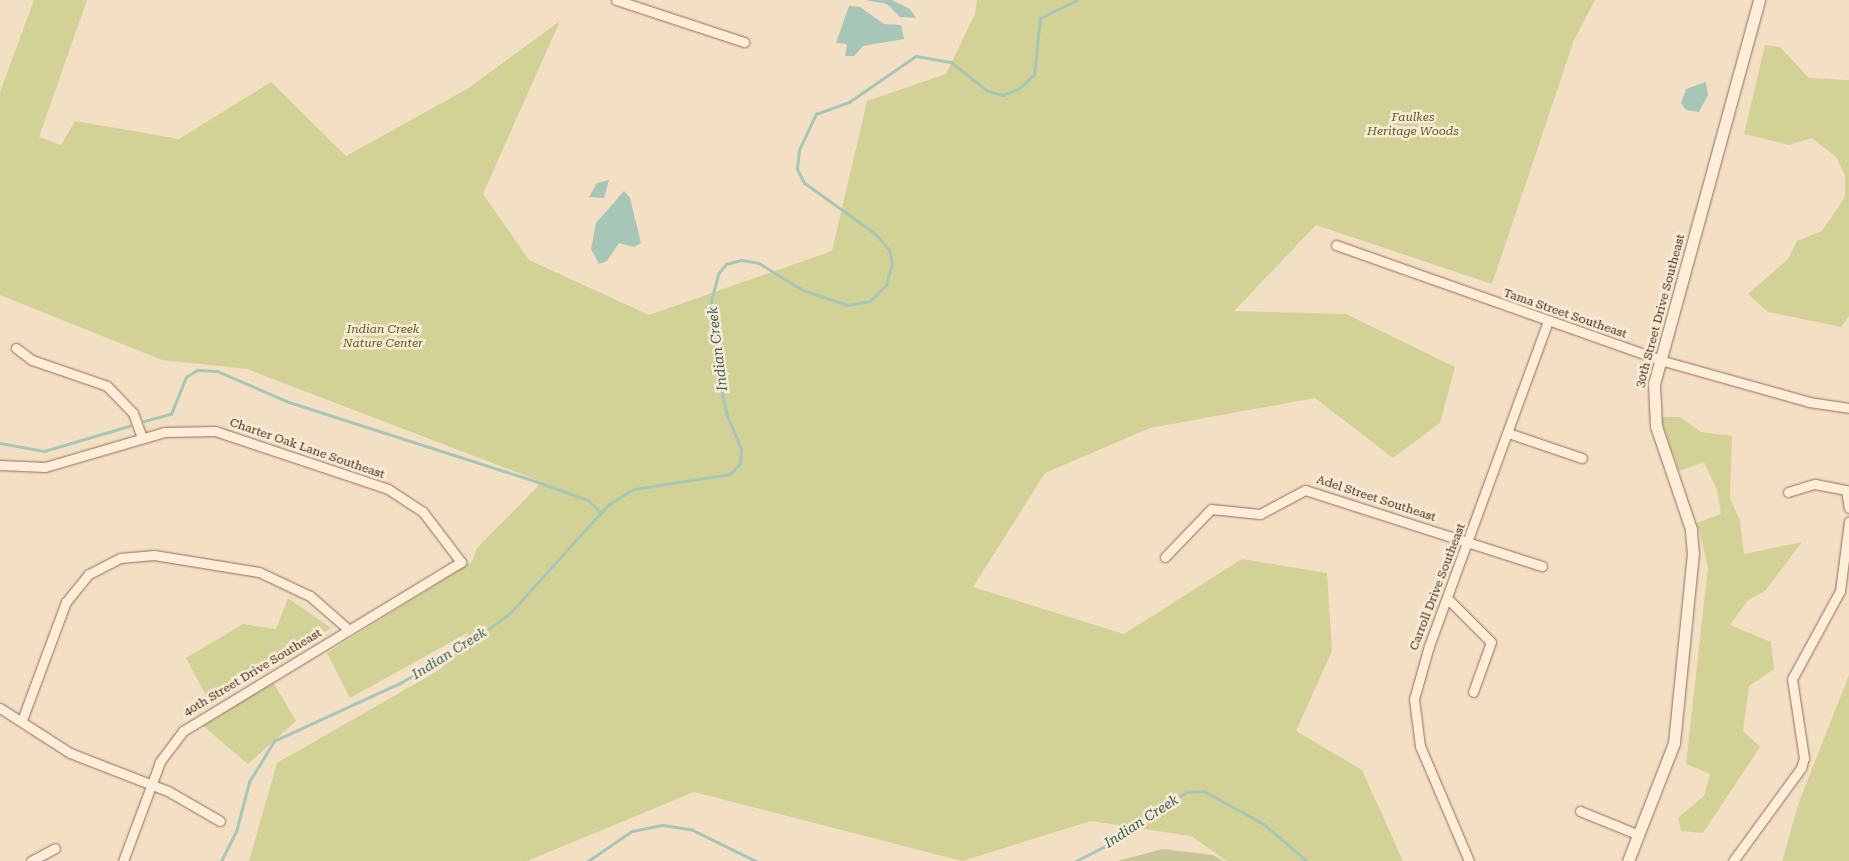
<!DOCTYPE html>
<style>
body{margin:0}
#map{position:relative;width:1849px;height:861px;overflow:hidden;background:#f3dfc4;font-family:"Roboto Serif",serif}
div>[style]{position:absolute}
.green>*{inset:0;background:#d3d296}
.cemetery>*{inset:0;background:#c8c696}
.water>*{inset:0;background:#a7c6b8}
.stream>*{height:2.5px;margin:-1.25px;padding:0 1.25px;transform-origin:1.25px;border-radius:1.25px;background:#a7c6b8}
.roads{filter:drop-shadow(0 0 1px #916e58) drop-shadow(0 0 1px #916e58)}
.minor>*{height:9px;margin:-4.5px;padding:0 4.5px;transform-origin:4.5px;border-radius:4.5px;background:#fdedd9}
.secondary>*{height:11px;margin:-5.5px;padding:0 5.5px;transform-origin:5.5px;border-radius:5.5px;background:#fdedd9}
span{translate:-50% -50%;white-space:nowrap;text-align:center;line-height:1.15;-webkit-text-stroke:5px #faead5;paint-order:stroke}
.park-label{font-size:12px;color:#585e21;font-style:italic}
.street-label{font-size:12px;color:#3f291d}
.water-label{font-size:14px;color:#2b6156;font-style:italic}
</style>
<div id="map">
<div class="green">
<i style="clip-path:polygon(34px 0,87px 0,39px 137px,61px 145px,75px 121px,179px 139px,271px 82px,346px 156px,467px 89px,560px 21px,483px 194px,529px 260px,649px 315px,832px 251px,867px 101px,946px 74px,975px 14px,977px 0,1595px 0,1574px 40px,1492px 284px,1316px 225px,1234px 311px,1346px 314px,1455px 367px,1440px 423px,1393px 458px,1315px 398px,1150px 428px,1045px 473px,973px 587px,1124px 634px,1242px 559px,1327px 573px,1332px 651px,1296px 731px,1362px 770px,1403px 861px,1227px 861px,1191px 836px,1091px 821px,962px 861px,694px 792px,527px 861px,249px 861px,277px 763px,441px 669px,469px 632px,350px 698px,327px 653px,472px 562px,477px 548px,542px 482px,247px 369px,162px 360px,0 295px,0 92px)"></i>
<i style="clip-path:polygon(1765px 45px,1780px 47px,1809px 78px,1849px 80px,1849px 316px,1841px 327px,1768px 312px,1748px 294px,1788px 259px,1797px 241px,1822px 231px,1845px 197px,1845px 175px,1836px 157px,1812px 138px,1789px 145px,1744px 134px)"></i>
<i style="clip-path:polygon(1660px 417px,1680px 417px,1701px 432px,1732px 436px,1730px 498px,1740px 521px,1744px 554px,1802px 542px,1765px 591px,1748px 600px,1730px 625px,1771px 642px,1774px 669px,1749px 686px,1743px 731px,1760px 747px,1703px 833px,1681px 831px,1678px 818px,1704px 796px,1710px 774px,1686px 764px,1708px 567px,1697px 523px,1721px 514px,1717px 490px,1704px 462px,1679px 471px)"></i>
<i style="clip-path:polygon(288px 598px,331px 628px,209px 701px,186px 658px,243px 624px,276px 629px)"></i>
<i style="clip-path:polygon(1849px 675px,1849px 861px,1782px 861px,1799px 802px)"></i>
<i style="clip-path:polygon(273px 682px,296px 721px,248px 764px,203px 726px)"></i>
</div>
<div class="cemetery">
<i style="clip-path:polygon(1163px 849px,1213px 855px,1223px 861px,1117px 861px)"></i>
</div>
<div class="water">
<i style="clip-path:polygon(865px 0,892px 0,910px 9px,916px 18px,900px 17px,887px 4px)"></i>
<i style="clip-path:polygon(849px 6px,860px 7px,884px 24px,901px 25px,904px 39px,863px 46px,854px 56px,845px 56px,847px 44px,836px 43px)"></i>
<i style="clip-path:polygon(1706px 82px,1708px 95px,1699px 112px,1686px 110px,1681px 103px,1686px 89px)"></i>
<i style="clip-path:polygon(609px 180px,604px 198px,589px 197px,597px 183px)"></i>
<i style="clip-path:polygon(624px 191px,630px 198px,641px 243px,634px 247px,619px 243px,607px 261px,599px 264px,591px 249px,596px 223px)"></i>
</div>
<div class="stream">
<i style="left:144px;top:421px;width:28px;rotate:-15deg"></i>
<i style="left:171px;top:414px;width:40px;rotate:-68deg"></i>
<i style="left:186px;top:377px;width:13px;rotate:-32deg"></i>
<i style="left:197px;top:370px;width:20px;rotate:3deg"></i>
<i style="left:217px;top:371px;width:78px;rotate:23.3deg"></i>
<i style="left:289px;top:402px;width:258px;rotate:17.8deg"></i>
<i style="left:535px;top:481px;width:56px;rotate:19.7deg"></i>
<i style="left:588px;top:500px;width:18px;rotate:43deg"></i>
<i style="left:0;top:443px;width:45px;rotate:10.3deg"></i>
<i style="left:44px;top:451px;width:89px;rotate:-16.4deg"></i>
<i style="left:221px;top:861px;width:33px;rotate:-63deg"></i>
<i style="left:236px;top:832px;width:52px;rotate:-75.4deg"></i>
<i style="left:249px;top:782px;width:48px;rotate:-58.6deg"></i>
<i style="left:274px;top:741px;width:139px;rotate:-24.7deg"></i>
<i style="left:400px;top:683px;width:81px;rotate:-29.7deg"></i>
<i style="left:470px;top:643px;width:50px;rotate:-36.9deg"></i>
<i style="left:510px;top:613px;width:146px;rotate:-47.8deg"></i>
<i style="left:608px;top:505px;width:31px;rotate:-32deg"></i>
<i style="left:634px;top:489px;width:97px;rotate:-8.9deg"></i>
<i style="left:730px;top:474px;width:14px;rotate:-45deg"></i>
<i style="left:740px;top:464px;width:15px;rotate:-86deg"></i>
<i style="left:741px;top:449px;width:36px;rotate:-113deg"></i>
<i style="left:727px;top:416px;width:50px;rotate:-102.7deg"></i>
<i style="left:716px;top:367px;width:66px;rotate:-94.3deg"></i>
<i style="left:711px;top:301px;width:28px;rotate:-75deg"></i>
<i style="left:718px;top:274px;width:13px;rotate:-51deg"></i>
<i style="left:726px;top:264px;width:16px;rotate:-15deg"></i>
<i style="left:741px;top:260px;width:18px;rotate:9deg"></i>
<i style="left:759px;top:263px;width:52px;rotate:31.5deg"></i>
<i style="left:803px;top:290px;width:47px;rotate:18.4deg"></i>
<i style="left:848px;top:305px;width:22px;rotate:-10deg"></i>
<i style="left:870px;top:301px;width:23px;rotate:-45deg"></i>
<i style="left:886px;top:285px;width:22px;rotate:-74deg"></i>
<i style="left:892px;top:264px;width:14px;rotate:-102deg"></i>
<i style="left:889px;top:250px;width:21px;rotate:-131deg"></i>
<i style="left:875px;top:234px;width:87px;rotate:-144.3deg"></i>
<i style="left:804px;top:183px;width:16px;rotate:-117deg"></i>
<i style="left:797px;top:169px;width:19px;rotate:-84deg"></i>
<i style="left:799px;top:150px;width:40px;rotate:-65deg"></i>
<i style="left:816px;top:114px;width:35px;rotate:-20deg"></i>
<i style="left:849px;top:102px;width:81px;rotate:-34.5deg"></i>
<i style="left:916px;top:56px;width:36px;rotate:10deg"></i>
<i style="left:951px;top:62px;width:47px;rotate:38.1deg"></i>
<i style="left:988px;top:91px;width:16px;rotate:15deg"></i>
<i style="left:1003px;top:95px;width:16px;rotate:-22deg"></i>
<i style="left:1018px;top:89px;width:21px;rotate:-41deg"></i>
<i style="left:1034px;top:75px;width:57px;rotate:-84deg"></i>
<i style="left:1040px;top:18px;width:41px;rotate:-25.9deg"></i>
<i style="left:588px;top:861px;width:53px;rotate:-34.3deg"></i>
<i style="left:632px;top:831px;width:32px;rotate:-11deg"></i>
<i style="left:663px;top:825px;width:30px;rotate:9deg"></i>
<i style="left:693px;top:830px;width:70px;rotate:26.2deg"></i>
<i style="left:1076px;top:861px;width:42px;rotate:-27.2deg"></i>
<i style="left:1113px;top:842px;width:88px;rotate:-34.4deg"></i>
<i style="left:1186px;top:792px;width:18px;rotate:-3deg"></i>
<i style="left:1204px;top:791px;width:68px;rotate:28.8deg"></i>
<i style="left:1264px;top:824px;width:57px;rotate:40.7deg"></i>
</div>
<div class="roads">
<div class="minor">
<i style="left:616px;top:0;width:135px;rotate:18.2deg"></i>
<i style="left:1336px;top:245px;width:344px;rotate:19.5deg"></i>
<i style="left:1660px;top:360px;width:155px;rotate:15.7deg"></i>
<i style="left:1809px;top:402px;width:40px;rotate:8.5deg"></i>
<i style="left:16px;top:348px;width:20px;rotate:37deg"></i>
<i style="left:32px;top:360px;width:79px;rotate:19.1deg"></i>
<i style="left:107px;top:386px;width:37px;rotate:46deg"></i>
<i style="left:133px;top:413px;width:27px;rotate:70deg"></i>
<i style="left:1508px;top:433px;width:78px;rotate:18.7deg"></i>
<i style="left:0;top:465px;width:45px;rotate:2.5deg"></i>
<i style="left:45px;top:467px;width:125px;rotate:-16.3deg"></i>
<i style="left:165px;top:432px;width:50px;rotate:-1.1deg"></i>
<i style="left:215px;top:431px;width:182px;rotate:18.5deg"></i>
<i style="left:388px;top:489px;width:42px;rotate:33.3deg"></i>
<i style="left:423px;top:512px;width:63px;rotate:52.8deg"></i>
<i style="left:461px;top:562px;width:325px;rotate:148.7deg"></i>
<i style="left:183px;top:731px;width:39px;rotate:127deg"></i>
<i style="left:160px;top:762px;width:106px;rotate:110.5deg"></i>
<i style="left:1788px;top:492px;width:28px;rotate:-17deg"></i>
<i style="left:1815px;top:484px;width:32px;rotate:11deg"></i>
<i style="left:1846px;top:490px;width:18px;rotate:81deg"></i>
<i style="left:1165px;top:557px;width:66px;rotate:-46.2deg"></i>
<i style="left:1211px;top:509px;width:49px;rotate:5.8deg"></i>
<i style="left:1260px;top:514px;width:51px;rotate:-28.1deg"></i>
<i style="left:1305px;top:490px;width:249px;rotate:17.8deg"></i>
<i style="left:1449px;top:600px;width:59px;rotate:45deg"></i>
<i style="left:1491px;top:642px;width:53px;rotate:109.8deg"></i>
<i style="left:0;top:708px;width:83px;rotate:32.7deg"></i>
<i style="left:70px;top:753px;width:105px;rotate:21.2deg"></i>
<i style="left:168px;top:791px;width:60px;rotate:30deg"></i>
<i style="left:22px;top:720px;width:126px;rotate:-69.6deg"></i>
<i style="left:66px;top:602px;width:36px;rotate:-51deg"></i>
<i style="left:89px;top:574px;width:35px;rotate:-27deg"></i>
<i style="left:120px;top:558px;width:34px;rotate:-5deg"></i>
<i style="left:154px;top:555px;width:106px;rotate:9.2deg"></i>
<i style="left:259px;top:572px;width:56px;rotate:25.2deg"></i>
<i style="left:310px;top:596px;width:52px;rotate:41.1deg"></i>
<i style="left:1580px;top:811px;width:64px;rotate:22.1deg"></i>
<i style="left:31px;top:861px;width:27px;rotate:-28deg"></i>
<i style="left:1469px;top:861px;width:125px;rotate:-113.1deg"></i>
<i style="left:1420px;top:746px;width:47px;rotate:-97.3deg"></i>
<i style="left:1414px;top:699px;width:55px;rotate:-74.2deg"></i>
<i style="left:1429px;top:646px;width:344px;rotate:-69.9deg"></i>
<i style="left:1733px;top:861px;width:115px;rotate:-53.8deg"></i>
<i style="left:1801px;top:768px;width:10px;rotate:-73deg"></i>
<i style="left:1804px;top:758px;width:80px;rotate:-98.6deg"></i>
<i style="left:1792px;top:679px;width:100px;rotate:-61.4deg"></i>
<i style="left:1840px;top:591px;width:70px;rotate:-82.6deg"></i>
</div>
<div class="secondary">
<i style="left:1628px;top:861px;width:127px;rotate:-68.7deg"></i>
<i style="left:1674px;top:743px;width:190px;rotate:-84.3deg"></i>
<i style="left:1693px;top:554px;width:25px;rotate:-95deg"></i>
<i style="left:1691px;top:529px;width:109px;rotate:-108.8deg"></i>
<i style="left:1656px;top:426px;width:42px;rotate:-92.7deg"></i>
<i style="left:1654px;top:384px;width:398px;rotate:-74.7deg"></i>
</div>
</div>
<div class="park-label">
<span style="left:1413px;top:125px">Faulkes<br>Heritage Woods</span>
<span style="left:383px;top:337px">Indian Creek<br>Nature Center</span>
</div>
<div class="street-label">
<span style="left:1661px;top:311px;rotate:-75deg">30th Street Drive Southeast</span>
<span style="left:1565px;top:314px;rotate:19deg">Tama Street Southeast</span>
<span style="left:307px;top:449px;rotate:19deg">Charter Oak Lane Southeast</span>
<span style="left:1376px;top:499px;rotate:18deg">Adel Street Southeast</span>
<span style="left:1438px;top:587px;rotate:-69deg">Carroll Drive Southeast</span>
<span style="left:253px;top:673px;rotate:-31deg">40th Street Drive Southeast</span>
</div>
<div class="water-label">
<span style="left:717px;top:349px;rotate:-97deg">Indian Creek</span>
<span style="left:449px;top:653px;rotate:-32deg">Indian Creek</span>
<span style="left:1141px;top:821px;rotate:-33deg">Indian Creek</span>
</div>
</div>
